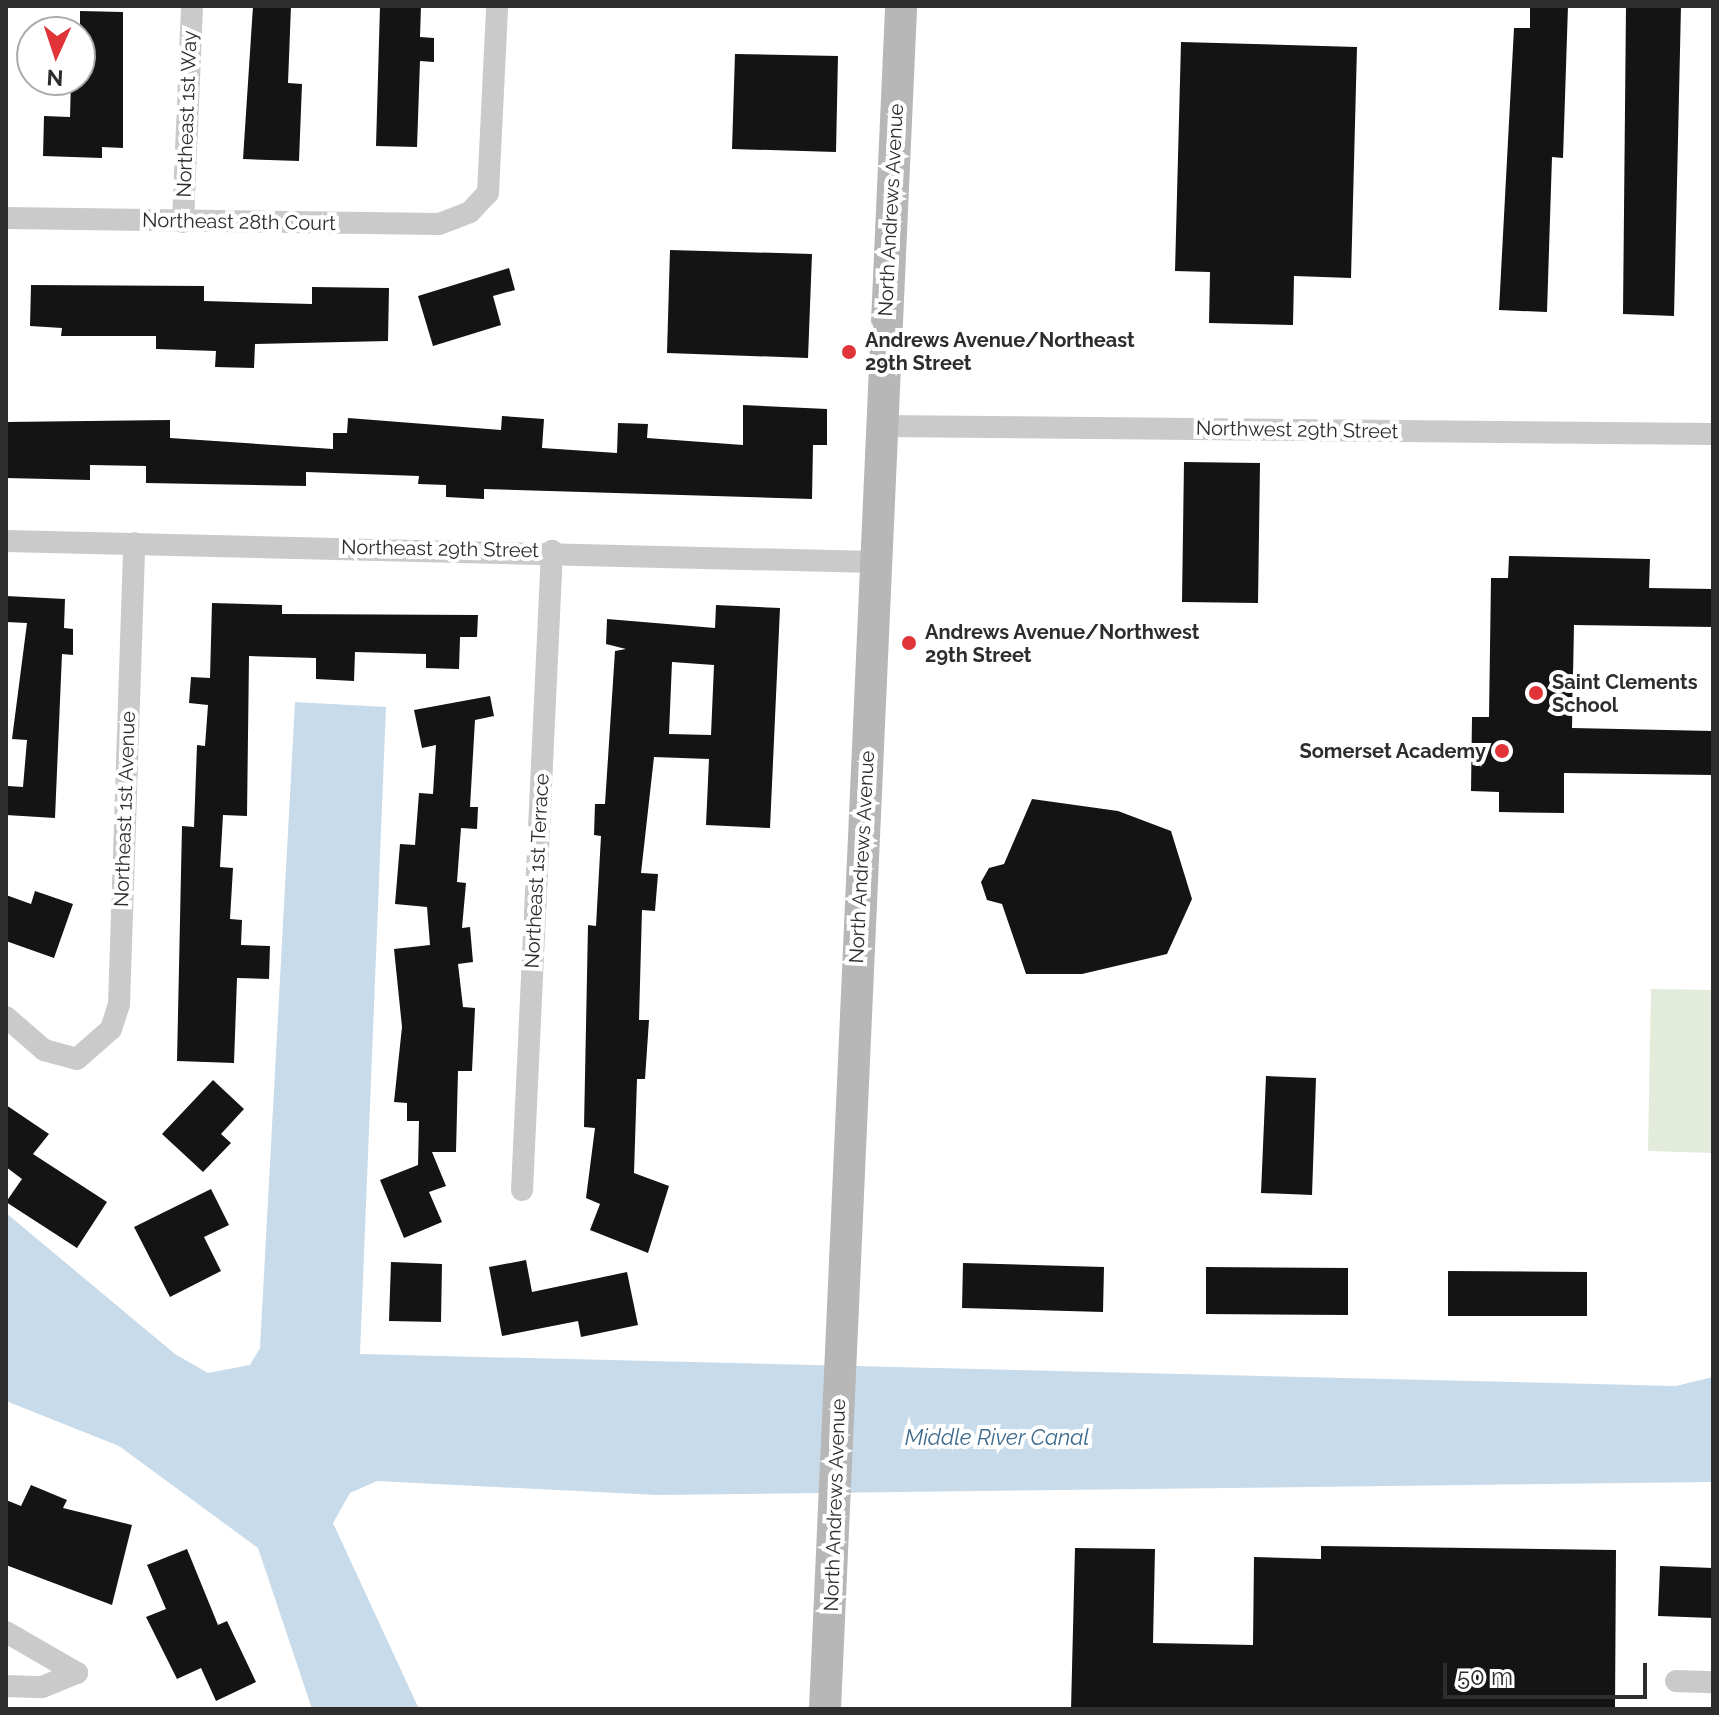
<!DOCTYPE html>
<style>
body{margin:0}
#map{position:relative;width:1719px;height:1715px;overflow:hidden;background:#fff;font-family:Raleway,sans-serif}
div>[style]{position:absolute}
.green>*{inset:0;background:#e3ebdb}
.water>*{inset:0;background:#c8dbea}
.building>*{inset:0;background:#141414}
.street>*{height:22px;margin:-11px;padding:0 11px;transform-origin:11px;border-radius:11px;background:#cacaca}
.secondary>*{height:32px;margin:-16px;padding:0 16px;transform-origin:16px;border-radius:16px;background:#b7b7b7}
.dots>*{width:22px;height:22px;translate:-50% -50%;box-sizing:border-box;border:4px solid #fff;border-radius:50%}
span{translate:-50% -50%;white-space:nowrap;text-align:center;line-height:1.15;-webkit-text-stroke:8px #fff;paint-order:stroke}
.street-label{font-size:20px;color:#2d2d2d}
.poi-label{font-size:20px;color:#2d2d2d;font-weight:700}
.left{translate:0 -50%;text-align:left}
.right{translate:-100% -50%;text-align:right}
.water-label{font-size:22px;color:#3e6b8d;font-style:italic}
.frame{position:absolute;inset:0;border:8px solid #2d2d2d;pointer-events:none}
.north{position:absolute;left:16px;top:16px;width:80px;height:80px;box-sizing:border-box;background:#fff;border:2px solid #ababab;border-radius:50%;rotate:183deg;font-size:22px;font-weight:700;line-height:32px;text-align:center;color:#2d2d2d}
.north::after{content:'';display:block;margin:auto;width:28px;height:36px;background:#e03439;clip-path:polygon(50% 0,100% 100%,50% 72%,0 100%)}
.scale{position:absolute;left:1443px;top:1663px;width:204px;height:36px;box-sizing:border-box;border:4px solid #2d2d2d;border-top:0;padding-left:10px;font-size:24px;line-height:28px;white-space:nowrap;color:#2d2d2d;-webkit-text-stroke:6px #fff;paint-order:stroke}
</style>
<div id="map">
<div class="green">
<i style="clip-path:polygon(1651px 989px,1713px 990px,1713px 1153px,1648px 1151px)"></i>
</div>
<div class="water">
<i style="clip-path:polygon(295px 702px,386px 707px,360px 1354px,1676px 1386px,1713px 1377px,1713px 1482px,658px 1495px,377px 1481px,350px 1493px,333px 1523px,419px 1709px,312px 1709px,258px 1548px,119px 1446px,6px 1401px,6px 1213px,175px 1354px,208px 1373px,250px 1365px,260px 1348px)"></i>
</div>
<div class="building">
<i style="clip-path:polygon(253px 6px,291px 6px,288px 83px,302px 84px,299px 161px,243px 159px)"></i>
<i style="clip-path:polygon(380px 6px,421px 6px,420px 37px,434px 38px,434px 62px,420px 61px,417px 147px,376px 146px)"></i>
<i style="clip-path:polygon(1530px 6px,1568px 6px,1563px 158px,1552px 157px,1547px 312px,1499px 310px,1514px 28px,1530px 28px)"></i>
<i style="clip-path:polygon(1626px 6px,1681px 6px,1674px 316px,1623px 314px)"></i>
<i style="clip-path:polygon(80px 11px,123px 12px,123px 148px,102px 147px,102px 158px,43px 156px,44px 116px,70px 117px,71px 80px,80px 80px)"></i>
<i style="clip-path:polygon(1181px 42px,1357px 47px,1351px 278px,1294px 276px,1293px 325px,1209px 323px,1210px 272px,1175px 271px)"></i>
<i style="clip-path:polygon(735px 54px,838px 56px,836px 152px,732px 149px)"></i>
<i style="clip-path:polygon(670px 250px,812px 254px,808px 358px,667px 353px)"></i>
<i style="clip-path:polygon(509px 268px,515px 290px,493px 296px,501px 325px,433px 346px,418px 296px)"></i>
<i style="clip-path:polygon(31px 285px,204px 286px,204px 301px,312px 304px,312px 287px,389px 288px,388px 341px,255px 344px,254px 368px,215px 367px,216px 351px,156px 349px,156px 336px,61px 336px,62px 328px,30px 326px)"></i>
<i style="clip-path:polygon(743px 405px,827px 409px,827px 445px,813px 445px,812px 499px,484px 489px,484px 499px,446px 497px,446px 485px,418px 484px,419px 476px,306px 472px,306px 486px,146px 483px,146px 466px,90px 465px,90px 480px,6px 478px,6px 422px,170px 420px,170px 438px,333px 449px,333px 433px,347px 433px,348px 418px,501px 430px,502px 416px,544px 419px,542px 448px,617px 453px,618px 423px,648px 424px,647px 438px,743px 445px)"></i>
<i style="clip-path:polygon(1184px 462px,1260px 463px,1258px 603px,1182px 602px)"></i>
<i style="clip-path:polygon(1509px 556px,1650px 559px,1649px 588px,1713px 589px,1713px 627px,1574px 625px,1572px 728px,1713px 731px,1713px 775px,1564px 773px,1564px 813px,1499px 812px,1499px 792px,1471px 791px,1472px 717px,1489px 717px,1491px 578px,1508px 578px)"></i>
<i style="clip-path:polygon(6px 596px,65px 599px,64px 628px,73px 629px,73px 655px,62px 654px,55px 818px,6px 815px,8px 786px,23px 787px,27px 740px,12px 739px,27px 623px,6px 622px)"></i>
<i style="clip-path:polygon(212px 603px,282px 605px,282px 614px,478px 615px,477px 637px,460px 637px,459px 669px,426px 668px,426px 654px,355px 652px,354px 681px,316px 679px,316px 658px,249px 656px,247px 816px,223px 815px,220px 867px,233px 868px,230px 919px,242px 920px,241px 945px,270px 946px,269px 979px,237px 978px,234px 1063px,177px 1061px,182px 826px,194px 827px,197px 745px,205px 746px,208px 705px,189px 703px,191px 677px,210px 678px)"></i>
<i style="clip-path:polygon(evenodd,716px 605px,780px 608px,770px 828px,706px 825px,709px 759px,654px 757px,641px 873px,658px 874px,655px 911px,642px 910px,639px 1020px,649px 1020px,645px 1079px,637px 1079px,634px 1173px,669px 1186px,648px 1253px,590px 1230px,600px 1204px,586px 1198px,595px 1128px,584px 1127px,588px 925px,596px 926px,601px 836px,594px 835px,595px 804px,605px 804px,615px 651px,626px 649px,606px 644px,607px 619px,715px 628px,716px 605px,672px 662px,714px 665px,711px 735px,669px 734px,672px 662px)"></i>
<i style="clip-path:polygon(490px 696px,494px 716px,475px 720px,470px 807px,478px 807px,477px 829px,461px 828px,457px 882px,466px 883px,462px 928px,470px 927px,473px 962px,458px 964px,463px 1007px,475px 1008px,472px 1071px,458px 1071px,456px 1152px,432px 1152px,446px 1186px,429px 1192px,442px 1222px,404px 1238px,380px 1180px,418px 1165px,419px 1121px,407px 1121px,407px 1103px,394px 1102px,402px 1027px,394px 949px,430px 945px,427px 907px,395px 904px,400px 844px,415px 845px,419px 793px,433px 794px,436px 745px,422px 748px,414px 710px)"></i>
<i style="clip-path:polygon(1032px 799px,1118px 811px,1171px 831px,1192px 899px,1167px 954px,1082px 974px,1026px 974px,1002px 904px,987px 900px,981px 882px,989px 868px,1004px 864px)"></i>
<i style="clip-path:polygon(35px 891px,73px 904px,54px 958px,6px 941px,6px 895px,31px 904px)"></i>
<i style="clip-path:polygon(1266px 1076px,1316px 1078px,1312px 1195px,1261px 1193px)"></i>
<i style="clip-path:polygon(213px 1080px,244px 1109px,221px 1134px,231px 1143px,203px 1172px,162px 1134px)"></i>
<i style="clip-path:polygon(6px 1105px,49px 1134px,33px 1154px,107px 1202px,77px 1248px,6px 1202px,22px 1179px,6px 1167px)"></i>
<i style="clip-path:polygon(211px 1189px,229px 1225px,204px 1237px,221px 1271px,170px 1297px,134px 1227px)"></i>
<i style="clip-path:polygon(526px 1260px,532px 1292px,627px 1272px,638px 1325px,581px 1337px,578px 1321px,502px 1336px,489px 1267px)"></i>
<i style="clip-path:polygon(391px 1262px,442px 1264px,441px 1322px,389px 1321px)"></i>
<i style="clip-path:polygon(963px 1263px,1104px 1267px,1103px 1312px,962px 1308px)"></i>
<i style="clip-path:polygon(1206px 1267px,1348px 1268px,1348px 1315px,1206px 1314px)"></i>
<i style="clip-path:polygon(1448px 1271px,1587px 1272px,1587px 1316px,1448px 1316px)"></i>
<i style="clip-path:polygon(31px 1485px,67px 1500px,63px 1508px,132px 1525px,112px 1605px,6px 1565px,6px 1500px,21px 1506px)"></i>
<i style="clip-path:polygon(1321px 1546px,1616px 1550px,1615px 1709px,1071px 1709px,1075px 1548px,1155px 1549px,1153px 1643px,1253px 1645px,1254px 1557px,1321px 1559px)"></i>
<i style="clip-path:polygon(187px 1549px,218px 1625px,227px 1621px,256px 1682px,216px 1701px,201px 1668px,177px 1679px,146px 1617px,166px 1609px,147px 1565px)"></i>
<i style="clip-path:polygon(1660px 1566px,1713px 1568px,1713px 1618px,1658px 1616px)"></i>
</div>
<div class="street">
<i style="left:6px;top:218px;width:433px;rotate:0.8deg"></i>
<i style="left:439px;top:224px;width:33px;rotate:-21deg"></i>
<i style="left:470px;top:212px;width:26px;rotate:-47deg"></i>
<i style="left:488px;top:193px;width:187px;rotate:-87.2deg"></i>
<i style="left:183px;top:222px;width:216px;rotate:-87.6deg"></i>
<i style="left:880px;top:426px;width:833px;rotate:0.55deg"></i>
<i style="left:6px;top:541px;width:868px;rotate:1.39deg"></i>
<i style="left:6px;top:1017px;width:50px;rotate:41deg"></i>
<i style="left:44px;top:1050px;width:34px;rotate:15deg"></i>
<i style="left:77px;top:1059px;width:45px;rotate:-41.4deg"></i>
<i style="left:111px;top:1029px;width:26px;rotate:-72deg"></i>
<i style="left:119px;top:1004px;width:461px;rotate:-88.1deg"></i>
<i style="left:522px;top:1190px;width:640px;rotate:-87.31deg"></i>
<i style="left:6px;top:1632px;width:82px;rotate:30deg"></i>
<i style="left:1676px;top:1681px;width:37px;rotate:2deg"></i>
<i style="left:6px;top:1686px;width:36px;rotate:2deg"></i>
<i style="left:42px;top:1687px;width:38px;rotate:-22deg"></i>
</div>
<div class="secondary">
<i style="left:825px;top:1709px;width:1705px;rotate:-87.44deg"></i>
</div>
<div class="dots">
<i style="left:849px;top:352px;background:#e03439"></i>
<i style="left:909px;top:643px;background:#e03439"></i>
<i style="left:1536px;top:693px;background:#e03439"></i>
<i style="left:1502px;top:751px;background:#e03439"></i>
</div>
<div class="street-label">
<span style="left:187px;top:114px;rotate:-88deg">Northeast 1st Way</span>
<span style="left:891px;top:210px;rotate:-87deg">North Andrews Avenue</span>
<span style="left:239px;top:222px;rotate:1deg">Northeast 28th Court</span>
<span style="left:1297px;top:430px;rotate:1deg">Northwest 29th Street</span>
<span style="left:440px;top:549px;rotate:1deg">Northeast 29th Street</span>
<span style="left:125px;top:809px;rotate:-88deg">Northeast 1st Avenue</span>
<span style="left:862px;top:857px;rotate:-87deg">North Andrews Avenue</span>
<span style="left:537px;top:871px;rotate:-87deg">Northeast 1st Terrace</span>
<span style="left:835px;top:1505px;rotate:-88deg">North Andrews Avenue</span>
</div>
<div class="poi-label">
<span class="left" style="left:865px;top:352px">Andrews Avenue/Northeast<br>29th Street</span>
<span class="left" style="left:925px;top:644px">Andrews Avenue/Northwest<br>29th Street</span>
<span class="left" style="left:1552px;top:694px">Saint Clements<br>School</span>
<span class="right" style="left:1486px;top:751px">Somerset Academy</span>
</div>
<div class="water-label">
<span style="left:997px;top:1438px">Middle River Canal</span>
</div>
<div class="frame"></div>
<div class="north">N</div>
<div class="scale">50 m</div>
</div>
